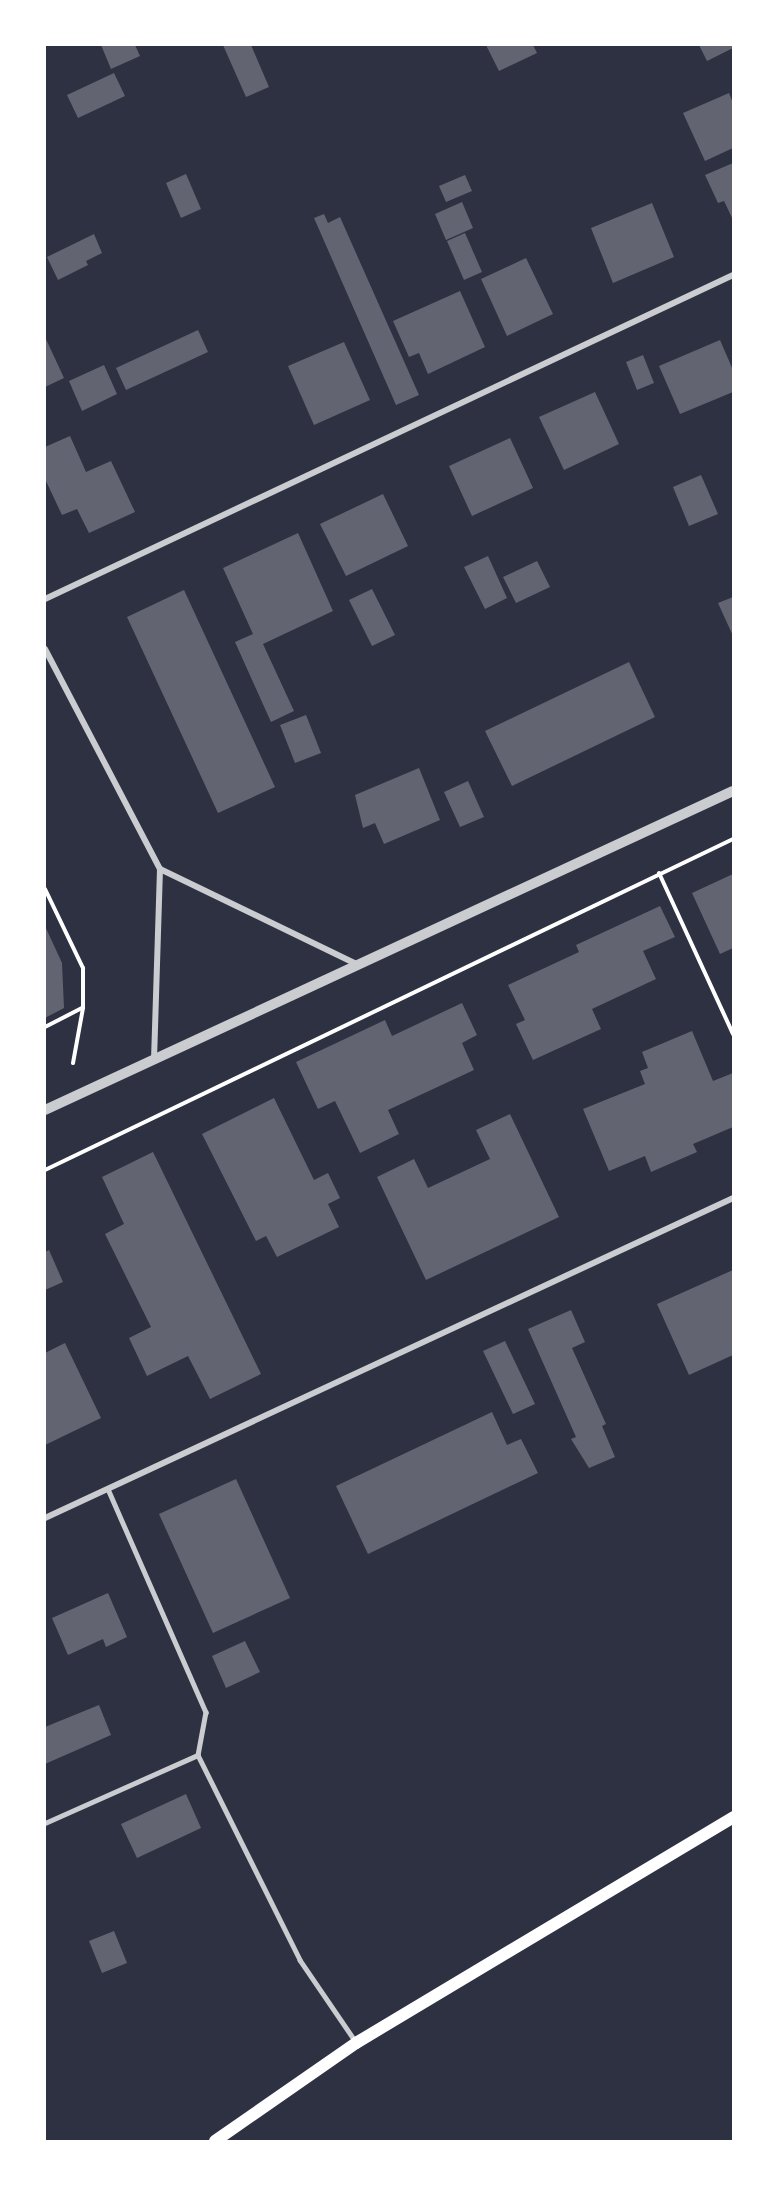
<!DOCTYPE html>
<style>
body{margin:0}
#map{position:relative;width:778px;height:2186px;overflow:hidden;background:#2d3142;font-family:"Alegreya Sans",sans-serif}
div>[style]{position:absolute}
.building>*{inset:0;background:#626471}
.path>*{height:4px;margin:-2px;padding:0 2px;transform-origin:2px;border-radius:2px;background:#fff}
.service>*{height:4.5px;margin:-2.25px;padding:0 2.25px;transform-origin:2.25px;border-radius:2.25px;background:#caccd0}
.minor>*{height:6px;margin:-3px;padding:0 3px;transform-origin:3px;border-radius:3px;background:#caccd0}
.tertiary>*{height:10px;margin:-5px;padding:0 5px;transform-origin:5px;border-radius:5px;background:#caccd0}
.secondary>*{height:12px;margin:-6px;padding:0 6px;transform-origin:6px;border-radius:6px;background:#fff}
span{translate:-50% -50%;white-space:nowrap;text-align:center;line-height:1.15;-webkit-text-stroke:5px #fff;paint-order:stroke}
.frame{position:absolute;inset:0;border:46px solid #fff;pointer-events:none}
</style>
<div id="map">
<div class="building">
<i style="clip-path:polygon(101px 45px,135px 45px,140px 56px,111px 69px)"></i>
<i style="clip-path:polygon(223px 45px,251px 45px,269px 87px,246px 97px)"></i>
<i style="clip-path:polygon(486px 45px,533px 45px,537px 53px,499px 71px)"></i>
<i style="clip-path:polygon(699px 45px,733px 45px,733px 48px,707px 61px)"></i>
<i style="clip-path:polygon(114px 73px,125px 96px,78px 118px,67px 95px)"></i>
<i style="clip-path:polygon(729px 93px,733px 103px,733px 148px,705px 161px,683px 113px)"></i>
<i style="clip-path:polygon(733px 163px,733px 220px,724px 201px,718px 203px,705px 175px)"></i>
<i style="clip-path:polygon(186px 174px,201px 209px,181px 218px,166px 183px)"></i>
<i style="clip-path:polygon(465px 175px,472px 191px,446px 202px,439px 186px)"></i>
<i style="clip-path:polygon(462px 202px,473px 228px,446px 240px,435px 214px)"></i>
<i style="clip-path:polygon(652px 203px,674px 257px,613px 283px,591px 228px)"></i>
<i style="clip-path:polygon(324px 214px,328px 223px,340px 217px,419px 395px,396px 405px,314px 218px)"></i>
<i style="clip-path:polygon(465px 233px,482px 272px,464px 280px,447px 241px)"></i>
<i style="clip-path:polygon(94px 234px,102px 253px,86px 261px,88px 265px,58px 280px,47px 257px)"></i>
<i style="clip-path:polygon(526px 258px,553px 314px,507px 336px,481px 279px)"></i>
<i style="clip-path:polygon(460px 291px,485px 347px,428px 374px,419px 353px,409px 357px,393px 321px)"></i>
<i style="clip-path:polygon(198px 330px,208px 352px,126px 390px,116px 368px)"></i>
<i style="clip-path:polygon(45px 337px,64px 378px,45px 387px)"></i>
<i style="clip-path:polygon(720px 340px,733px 370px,733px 392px,680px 414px,659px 366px)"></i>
<i style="clip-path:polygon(344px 342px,370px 400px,314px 425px,288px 366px)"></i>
<i style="clip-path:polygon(643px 355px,654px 383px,637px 390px,626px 362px)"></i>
<i style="clip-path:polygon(104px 365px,117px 394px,82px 411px,69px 381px)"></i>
<i style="clip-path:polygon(595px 392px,619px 444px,564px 470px,539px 417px)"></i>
<i style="clip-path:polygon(70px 436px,86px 472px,111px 461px,135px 512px,89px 533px,77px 509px,62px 515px,45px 479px,45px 447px)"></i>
<i style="clip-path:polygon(510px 438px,533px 488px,472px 516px,449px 466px)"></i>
<i style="clip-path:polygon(701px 475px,718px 514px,689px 526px,673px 487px)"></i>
<i style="clip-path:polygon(383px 494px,408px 546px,346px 576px,320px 524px)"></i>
<i style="clip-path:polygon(298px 533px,333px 611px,263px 644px,294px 711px,271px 722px,235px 642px,253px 634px,223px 568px)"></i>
<i style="clip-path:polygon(488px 556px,507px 598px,485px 609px,464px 567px)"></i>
<i style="clip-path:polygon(537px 561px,550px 587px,516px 603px,503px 577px)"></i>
<i style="clip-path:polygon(372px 589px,395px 635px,372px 646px,349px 600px)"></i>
<i style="clip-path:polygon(184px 590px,275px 787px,218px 813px,127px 617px)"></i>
<i style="clip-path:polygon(733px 597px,733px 636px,718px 603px)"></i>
<i style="clip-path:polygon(629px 662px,655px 717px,512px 786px,485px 731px)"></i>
<i style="clip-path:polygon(306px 715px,321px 753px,295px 763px,280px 725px)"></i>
<i style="clip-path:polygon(419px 768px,440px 820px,384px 844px,375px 823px,363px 828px,355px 795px)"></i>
<i style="clip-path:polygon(468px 781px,484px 817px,460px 827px,444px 792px)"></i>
<i style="clip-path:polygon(733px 874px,733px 948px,720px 954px,692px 893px)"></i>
<i style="clip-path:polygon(660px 906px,675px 937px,643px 951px,656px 979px,592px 1009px,601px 1029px,533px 1060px,516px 1024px,525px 1020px,508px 985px,579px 952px,576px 945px)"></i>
<i style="clip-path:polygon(45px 926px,62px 963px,64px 1008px,45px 1018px)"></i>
<i style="clip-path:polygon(462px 1003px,477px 1035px,462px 1043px,474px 1070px,388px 1110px,399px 1134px,360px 1153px,335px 1101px,318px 1109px,296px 1062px,385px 1020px,392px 1036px)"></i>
<i style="clip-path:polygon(692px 1031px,713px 1081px,733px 1073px,733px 1127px,693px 1144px,697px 1152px,651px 1172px,645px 1156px,609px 1171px,583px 1109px,645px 1084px,640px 1071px,648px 1068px,642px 1052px)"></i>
<i style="clip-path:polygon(274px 1098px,314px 1180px,328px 1173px,340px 1198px,328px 1204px,339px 1227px,277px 1257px,266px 1236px,256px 1241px,202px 1134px)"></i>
<i style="clip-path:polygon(510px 1114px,559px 1217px,426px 1280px,377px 1177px,414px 1159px,428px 1188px,490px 1159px,476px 1130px)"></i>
<i style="clip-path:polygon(153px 1152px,261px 1374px,210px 1399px,188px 1356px,147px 1376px,129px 1338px,151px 1327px,105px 1234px,124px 1224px,102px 1177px)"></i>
<i style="clip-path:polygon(49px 1250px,63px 1282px,45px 1290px,45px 1252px)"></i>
<i style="clip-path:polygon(733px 1270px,733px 1355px,689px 1375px,657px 1304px)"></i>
<i style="clip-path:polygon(571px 1310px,585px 1342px,572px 1348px,606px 1424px,602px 1426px,615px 1457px,589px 1468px,571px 1439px,576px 1437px,528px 1329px)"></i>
<i style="clip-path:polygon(505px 1341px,535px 1404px,513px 1414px,483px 1351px)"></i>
<i style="clip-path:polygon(65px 1343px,101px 1418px,45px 1445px,45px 1353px)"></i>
<i style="clip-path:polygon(492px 1412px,507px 1445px,521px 1439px,538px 1473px,368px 1554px,336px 1486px)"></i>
<i style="clip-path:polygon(236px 1479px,290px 1598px,213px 1633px,159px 1514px)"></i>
<i style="clip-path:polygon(108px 1593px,127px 1637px,106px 1647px,103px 1639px,68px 1655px,52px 1618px)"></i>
<i style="clip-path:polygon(245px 1641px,260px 1672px,226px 1688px,212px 1656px)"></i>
<i style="clip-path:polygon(99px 1705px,111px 1735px,45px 1764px,45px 1727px)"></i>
<i style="clip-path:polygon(186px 1794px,201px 1828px,137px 1858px,121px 1824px)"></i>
<i style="clip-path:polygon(114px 1931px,127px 1963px,102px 1973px,89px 1941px)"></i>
</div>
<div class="path">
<i style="left:659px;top:873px;width:177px;rotate:65.3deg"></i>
<i style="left:45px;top:889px;width:88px;rotate:64.3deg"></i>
<i style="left:83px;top:968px;width:40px;rotate:90deg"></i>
<i style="left:83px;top:1008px;width:56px;rotate:100.3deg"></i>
<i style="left:45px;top:1027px;width:42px;rotate:-27.2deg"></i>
<i style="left:45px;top:1170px;width:763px;rotate:-25.69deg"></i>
</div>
<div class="service">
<i style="left:108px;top:1489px;width:244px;rotate:66.3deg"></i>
<i style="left:206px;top:1712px;width:44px;rotate:100.5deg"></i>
<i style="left:198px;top:1755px;width:229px;rotate:63.5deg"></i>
<i style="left:300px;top:1960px;width:99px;rotate:55.7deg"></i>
<i style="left:45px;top:1823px;width:167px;rotate:-24deg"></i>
</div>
<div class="minor">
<i style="left:45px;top:599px;width:760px;rotate:-25.22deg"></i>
<i style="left:45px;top:649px;width:248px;rotate:62.4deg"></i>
<i style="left:160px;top:869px;width:190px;rotate:91.8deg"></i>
<i style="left:160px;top:869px;width:221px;rotate:25.8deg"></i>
<i style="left:45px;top:1518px;width:759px;rotate:-24.94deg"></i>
</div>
<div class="tertiary">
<i style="left:45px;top:1110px;width:758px;rotate:-24.88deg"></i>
</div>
<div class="secondary">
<i style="left:215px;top:2141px;width:172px;rotate:-34.8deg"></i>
<i style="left:356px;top:2043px;width:440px;rotate:-30.9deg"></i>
</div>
<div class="frame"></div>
</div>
